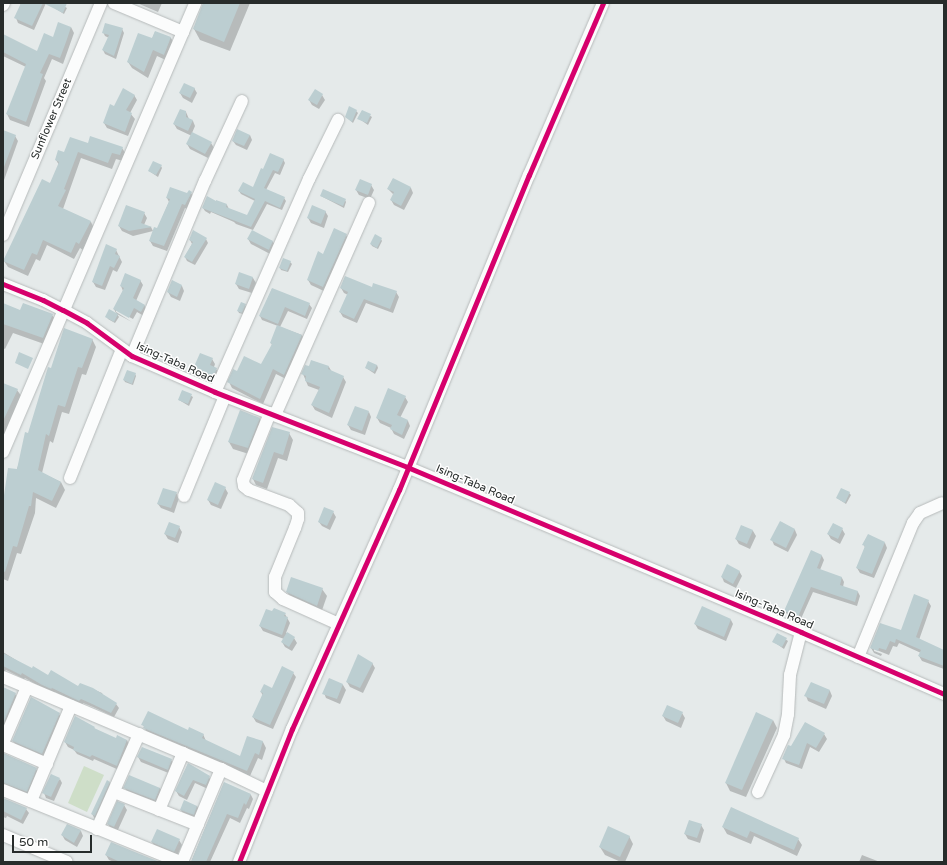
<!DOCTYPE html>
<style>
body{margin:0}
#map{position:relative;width:947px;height:865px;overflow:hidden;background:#e5eaea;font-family:"Varela Round",sans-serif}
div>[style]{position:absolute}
.green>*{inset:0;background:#cedec8}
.shadow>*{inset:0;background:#0003}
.building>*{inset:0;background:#bcced1}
.roads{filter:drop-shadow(0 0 1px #b6baba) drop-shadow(0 0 1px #b6baba)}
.minor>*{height:12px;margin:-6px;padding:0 6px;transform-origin:6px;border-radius:6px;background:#fbfcfc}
.cycleway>*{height:5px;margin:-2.5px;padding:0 2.5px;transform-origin:2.5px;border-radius:2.5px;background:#d6006c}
span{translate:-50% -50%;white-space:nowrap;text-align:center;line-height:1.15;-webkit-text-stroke:3px #fff;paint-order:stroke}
.street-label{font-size:11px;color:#272c2b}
.frame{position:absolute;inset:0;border:4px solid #272c2b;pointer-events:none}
.scale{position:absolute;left:12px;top:835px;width:80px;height:18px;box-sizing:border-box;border:2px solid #272c2b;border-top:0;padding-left:5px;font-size:12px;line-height:14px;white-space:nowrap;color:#272c2b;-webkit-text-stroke:3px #fff;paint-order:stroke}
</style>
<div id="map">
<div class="green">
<i style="clip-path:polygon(84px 766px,104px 775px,87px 812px,68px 803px)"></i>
</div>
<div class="shadow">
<i style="clip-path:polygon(20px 3px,46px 3px,34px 30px,18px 23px,16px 18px,21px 6px)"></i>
<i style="clip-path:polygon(58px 3px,67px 8px,64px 14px,56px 9px)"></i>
<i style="clip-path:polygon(137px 3px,162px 3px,158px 12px)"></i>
<i style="clip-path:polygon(204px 3px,250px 3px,230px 51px,200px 40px,194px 29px)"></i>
<i style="clip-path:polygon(71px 27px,74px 33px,63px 64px,52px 59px,44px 78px,46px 81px,29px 127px,10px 120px,7px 114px,26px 67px,3px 56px,3px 35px,37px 52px,53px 38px)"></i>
<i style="clip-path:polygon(122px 29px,124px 33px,116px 59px,105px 54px,103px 50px,109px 38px,105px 36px,103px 32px)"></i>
<i style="clip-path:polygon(155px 32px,171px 38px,175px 45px,168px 61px,157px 56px,148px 78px,132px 68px,128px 62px,152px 39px)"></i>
<i style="clip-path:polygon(194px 88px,197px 93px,192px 103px,183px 98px,180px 93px)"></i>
<i style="clip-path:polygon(134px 95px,137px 100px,130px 113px,135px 119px,128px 136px,107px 128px,104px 123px,114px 107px)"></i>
<i style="clip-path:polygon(322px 95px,325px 100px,319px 109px,312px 105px,309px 100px)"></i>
<i style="clip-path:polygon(356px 111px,358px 113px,353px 123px,346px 117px)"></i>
<i style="clip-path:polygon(362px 111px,372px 117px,368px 125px,358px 118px)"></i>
<i style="clip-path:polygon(186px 112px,189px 119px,193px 121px,195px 126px,192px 133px,211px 143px,214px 148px,208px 158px,190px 149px,187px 144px,192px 136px,177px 129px,174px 124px)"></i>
<i style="clip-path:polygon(3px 131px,15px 136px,18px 141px,3px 183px)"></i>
<i style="clip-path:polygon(250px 135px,252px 140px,247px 150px,236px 145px,233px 141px)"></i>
<i style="clip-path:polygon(88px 144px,122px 148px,126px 154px,123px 161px,116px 159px,112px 169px,81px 158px,63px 209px,91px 222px,94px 228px,83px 250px,80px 248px,74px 259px,47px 245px,40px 261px,36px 259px,28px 276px,8px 267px,4px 261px,50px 184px,59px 165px,56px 160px,65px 153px)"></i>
<i style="clip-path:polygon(283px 159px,285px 163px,280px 175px,275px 173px,266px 190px,284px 198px,286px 201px,282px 210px,267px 204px,253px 230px,236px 224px,234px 222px,211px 212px,210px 214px,205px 211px,203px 208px,217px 201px,227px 205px,229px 209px,248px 216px,255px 201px,241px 194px,239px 191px,253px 188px,264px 170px)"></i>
<i style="clip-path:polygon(161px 166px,162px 168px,158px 177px,149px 171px)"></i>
<i style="clip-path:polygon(393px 179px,411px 188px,413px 193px,404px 210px,394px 205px,391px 200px,394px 195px,388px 189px)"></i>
<i style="clip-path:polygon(371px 185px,374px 190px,370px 199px,359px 195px,356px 190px)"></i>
<i style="clip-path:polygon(191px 193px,194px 198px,188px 209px,185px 208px,167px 251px,153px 246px,150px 241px,157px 230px,169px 202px,167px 198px)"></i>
<i style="clip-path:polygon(321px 196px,345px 200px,346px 202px,344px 208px)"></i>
<i style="clip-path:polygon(325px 211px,328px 216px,324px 228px,311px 223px,308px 218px)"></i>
<i style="clip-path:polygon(144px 213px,147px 218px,144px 225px,151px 227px,153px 231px,133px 236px,122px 231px,119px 226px)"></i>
<i style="clip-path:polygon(252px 232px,273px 242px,276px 247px,272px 255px,251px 244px,248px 239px)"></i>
<i style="clip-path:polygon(346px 235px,349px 240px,326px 292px,311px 285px,308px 280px,324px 255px)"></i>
<i style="clip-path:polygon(206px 239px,208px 243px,195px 265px,187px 261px,185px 257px,192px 244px,190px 240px)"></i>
<i style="clip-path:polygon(381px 239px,382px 241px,378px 249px,372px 246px,371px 244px)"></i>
<i style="clip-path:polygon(116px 250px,122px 262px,117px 272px,113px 270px,105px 290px,96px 287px,93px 282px)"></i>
<i style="clip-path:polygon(290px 262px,292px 264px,288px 272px,281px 270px,280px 268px)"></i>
<i style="clip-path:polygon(240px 274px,253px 278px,256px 283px,252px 293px,239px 289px,236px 284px)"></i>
<i style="clip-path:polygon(140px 280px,143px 285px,136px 301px,144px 305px,147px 310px,144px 316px,137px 312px,133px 319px,116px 310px,116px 312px,132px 322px,117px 314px,119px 317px,115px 323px,108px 319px,107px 317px,117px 315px,114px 309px,123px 291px,121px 286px)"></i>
<i style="clip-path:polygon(172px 282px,182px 286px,184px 291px,180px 301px,171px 297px,168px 292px)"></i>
<i style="clip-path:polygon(341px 288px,372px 289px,396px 292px,399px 297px,393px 313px,366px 303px,357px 323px,343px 317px,340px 312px,348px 295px,344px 293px)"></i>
<i style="clip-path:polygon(272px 289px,309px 304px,312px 308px,307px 319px,288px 311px,280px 327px,302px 335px,305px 341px,288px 380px,276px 374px,263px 404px,232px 388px,229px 382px,238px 372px,262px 365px,272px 345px,271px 343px,278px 326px,262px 320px,260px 316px)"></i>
<i style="clip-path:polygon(3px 304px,21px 311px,52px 315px,57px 322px,47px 345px,13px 333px,5px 349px,3px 348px)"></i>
<i style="clip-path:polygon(245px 305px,246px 307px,243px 314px,239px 313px,238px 311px)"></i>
<i style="clip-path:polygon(92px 339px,96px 347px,86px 375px,82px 374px,69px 414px,62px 412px,53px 443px,50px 441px,42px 473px,61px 482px,65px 490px,56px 508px,36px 498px,35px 513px,21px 554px,17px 553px,8px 581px,3px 579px,3px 510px,51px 369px)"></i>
<i style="clip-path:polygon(212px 359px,215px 364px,214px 367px,220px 374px,216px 381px,197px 373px,194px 368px)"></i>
<i style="clip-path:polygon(312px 361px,329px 367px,332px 372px,343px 377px,346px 382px,332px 418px,315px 410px,312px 405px,319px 390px,308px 386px,303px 374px,309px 367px)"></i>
<i style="clip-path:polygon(377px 365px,378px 368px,375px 374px,366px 368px)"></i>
<i style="clip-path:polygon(135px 374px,136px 376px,133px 385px,125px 382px,124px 380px)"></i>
<i style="clip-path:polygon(3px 384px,17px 390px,22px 397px,3px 440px)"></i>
<i style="clip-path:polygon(183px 391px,193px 397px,189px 406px,179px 400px)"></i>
<i style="clip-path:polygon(405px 397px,408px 402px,400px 418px,408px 421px,410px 426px,404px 439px,394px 434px,391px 428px,380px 423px,377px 418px)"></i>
<i style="clip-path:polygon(369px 412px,371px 417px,365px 435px,351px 430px,348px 425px)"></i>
<i style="clip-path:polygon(259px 418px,264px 426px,252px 455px,233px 449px,229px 442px)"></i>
<i style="clip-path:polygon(273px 428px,289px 433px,293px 440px,287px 461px,278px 458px,267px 489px,256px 485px,253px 479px)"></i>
<i style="clip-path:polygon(225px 488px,228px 493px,221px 509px,211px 505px,208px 500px)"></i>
<i style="clip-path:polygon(176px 493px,179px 498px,174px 513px,161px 508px,158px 504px)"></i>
<i style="clip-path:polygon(849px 493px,851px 495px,846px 504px,837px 498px)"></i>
<i style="clip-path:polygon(333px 512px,336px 517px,330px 530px,322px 526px,319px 522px)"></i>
<i style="clip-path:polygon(781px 522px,795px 530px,797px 535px,788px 552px,774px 545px,772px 540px)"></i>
<i style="clip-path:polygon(742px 526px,753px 531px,756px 536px,750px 549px,739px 544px,736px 539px)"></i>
<i style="clip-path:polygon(179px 527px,182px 532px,178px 543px,168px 539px,165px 534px)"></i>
<i style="clip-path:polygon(842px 529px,845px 534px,840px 544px,831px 539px,828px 534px)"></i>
<i style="clip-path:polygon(885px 543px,887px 548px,874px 578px,860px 573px,857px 568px,865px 548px,864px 545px)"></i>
<i style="clip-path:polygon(812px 552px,822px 556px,824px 560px,820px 570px,842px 578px,844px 582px,843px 587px,858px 592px,860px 596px,857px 606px,813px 592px,800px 621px,788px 616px,785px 611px)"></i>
<i style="clip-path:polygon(739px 571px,742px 576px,736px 588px,724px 582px,722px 577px)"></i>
<i style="clip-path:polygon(322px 589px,327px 596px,321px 613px,292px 599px,287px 592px)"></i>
<i style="clip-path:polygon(928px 601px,931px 606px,919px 640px,944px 651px,944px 669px,922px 661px,919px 656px,921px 653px,899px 643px,897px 647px,893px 646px,889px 655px,874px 649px,874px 651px,882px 654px,881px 656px,874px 653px,871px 648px,901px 632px)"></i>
<i style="clip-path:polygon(285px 614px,290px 623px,286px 633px,294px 638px,297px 643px,292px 651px,285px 647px,282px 642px,284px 639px,263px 631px,260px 626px)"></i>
<i style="clip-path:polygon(731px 620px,733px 624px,726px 641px,698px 629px,695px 624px)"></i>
<i style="clip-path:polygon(778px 634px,788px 641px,784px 649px,774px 642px)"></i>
<i style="clip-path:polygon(3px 652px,32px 670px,78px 688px,80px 684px,102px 693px,104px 697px,116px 704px,119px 708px,114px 717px,93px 707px,83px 703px,82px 705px,55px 692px,54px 693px,46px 690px,25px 678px,24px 679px,6px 670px,4px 672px)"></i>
<i style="clip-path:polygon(372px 663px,375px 668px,363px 693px,350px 687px,347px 682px)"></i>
<i style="clip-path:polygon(293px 673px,296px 677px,273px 729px,256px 722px,253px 717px,263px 696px,261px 692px,272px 689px)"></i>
<i style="clip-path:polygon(329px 679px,343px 685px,346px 690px,340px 704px,326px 698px,324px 693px)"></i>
<i style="clip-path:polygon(811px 683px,830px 691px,832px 696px,826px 709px,808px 701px,806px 696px)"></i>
<i style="clip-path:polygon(3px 689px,15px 694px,18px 699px,3px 734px)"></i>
<i style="clip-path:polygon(31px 698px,59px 714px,62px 718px,44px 758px,16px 745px,13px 741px)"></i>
<i style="clip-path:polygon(682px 713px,685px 718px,681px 728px,666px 721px,663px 716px)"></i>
<i style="clip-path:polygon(773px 720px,777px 728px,746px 797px,730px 791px,726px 783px)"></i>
<i style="clip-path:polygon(143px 725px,203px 734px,206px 741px,241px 757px,248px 737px,263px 742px,266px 748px,262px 760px,258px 758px,250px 776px,148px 734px)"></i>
<i style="clip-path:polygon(94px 727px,95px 730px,116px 739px,127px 740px,129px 745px,119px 770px,94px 759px,93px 761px,77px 754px,74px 750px,68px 747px,65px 742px)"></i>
<i style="clip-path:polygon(824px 734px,827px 739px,819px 752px,810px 747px,802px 769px,786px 763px,784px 759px,791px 747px)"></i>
<i style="clip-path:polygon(3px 753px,36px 769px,39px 773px,29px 796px,3px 788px)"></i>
<i style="clip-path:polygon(138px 757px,171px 760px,174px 765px,171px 774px,141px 762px)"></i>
<i style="clip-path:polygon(188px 764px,209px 777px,211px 781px,208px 789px,195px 783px,187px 800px,179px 796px,176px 791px)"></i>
<i style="clip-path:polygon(60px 779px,62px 783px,54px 801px,46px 798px,44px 793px)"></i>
<i style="clip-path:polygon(109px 782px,112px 787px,95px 819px,92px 814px)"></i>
<i style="clip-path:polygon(224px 783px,251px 795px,253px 799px,249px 809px,247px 808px,240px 823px,230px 818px,210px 862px,191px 862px)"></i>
<i style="clip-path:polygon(125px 788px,160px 788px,164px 796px,159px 807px,129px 795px)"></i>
<i style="clip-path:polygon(3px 799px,26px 809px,29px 813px,23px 824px,7px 816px,6px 818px,3px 817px)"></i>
<i style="clip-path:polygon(124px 805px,127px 810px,117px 832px,111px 829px,108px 824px)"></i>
<i style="clip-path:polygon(197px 806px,200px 811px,196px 819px,184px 815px,181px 810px)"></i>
<i style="clip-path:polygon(732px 809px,798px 839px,802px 845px,797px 856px,754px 836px,751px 844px,727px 834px,723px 827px)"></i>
<i style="clip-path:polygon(701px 825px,704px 830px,700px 843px,688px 839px,685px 834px)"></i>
<i style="clip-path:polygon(81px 831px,83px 836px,77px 847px,65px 840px,62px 835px)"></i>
<i style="clip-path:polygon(629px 836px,633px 844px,625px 862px,621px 862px,605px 855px,600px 847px)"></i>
<i style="clip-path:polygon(179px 840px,182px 845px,177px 856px,155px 847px,152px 842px)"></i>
<i style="clip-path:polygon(106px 855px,157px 862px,114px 862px,109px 860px)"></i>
<i style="clip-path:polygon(862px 855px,880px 862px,859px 862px)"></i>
</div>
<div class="building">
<i style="clip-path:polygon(21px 3px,43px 3px,32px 26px,14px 18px)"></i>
<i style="clip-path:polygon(43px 3px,67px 3px,63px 13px)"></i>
<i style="clip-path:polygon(203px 3px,240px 3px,224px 42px,193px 29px)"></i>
<i style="clip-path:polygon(58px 22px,71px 27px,66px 42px,60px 58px,49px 54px,40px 73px,43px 74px,26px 122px,6px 114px,26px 64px,3px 52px,3px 34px,37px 51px,44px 33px,53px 37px)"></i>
<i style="clip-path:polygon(105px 23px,123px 28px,114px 56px,102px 50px,109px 35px,102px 33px)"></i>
<i style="clip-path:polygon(155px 31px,171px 37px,164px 55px,153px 50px,144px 72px,127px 62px,138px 33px,152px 38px)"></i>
<i style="clip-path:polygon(184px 83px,195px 88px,190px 98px,179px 93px)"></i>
<i style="clip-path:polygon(123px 88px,135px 95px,126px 110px,132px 113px,125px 132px,103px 123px,110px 104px,114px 106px)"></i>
<i style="clip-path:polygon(315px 89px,323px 94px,317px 105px,308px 100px)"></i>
<i style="clip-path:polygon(349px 106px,357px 110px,352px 122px,345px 117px)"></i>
<i style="clip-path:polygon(180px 109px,186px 111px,186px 117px,193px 120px,188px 131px,173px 124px)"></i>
<i style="clip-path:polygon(362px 110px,371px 114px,367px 123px,357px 119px)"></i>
<i style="clip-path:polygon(237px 129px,250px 135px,244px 146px,232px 141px)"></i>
<i style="clip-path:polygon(3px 130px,16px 135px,4px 167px,3px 167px)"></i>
<i style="clip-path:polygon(192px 132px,212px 142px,205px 154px,186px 144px)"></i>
<i style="clip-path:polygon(90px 136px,123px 147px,120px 155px,112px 153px,108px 163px,78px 152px,64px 189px,66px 190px,58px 206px,91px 221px,79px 244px,76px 242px,71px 253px,43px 240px,37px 255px,32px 253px,24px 270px,3px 261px,42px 179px,50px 183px,59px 162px,55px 160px,58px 150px,64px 152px,70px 137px,88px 143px)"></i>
<i style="clip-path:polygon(270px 153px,284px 159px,278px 172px,273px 170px,264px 188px,285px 197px,280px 208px,265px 201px,251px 227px,202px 208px,207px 196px,216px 201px,216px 200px,227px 204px,226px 207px,247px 215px,255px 199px,238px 191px,243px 182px,253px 187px,261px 168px,263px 169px)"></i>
<i style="clip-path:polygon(153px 161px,162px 165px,156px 175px,148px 171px)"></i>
<i style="clip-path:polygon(393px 178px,411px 187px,401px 206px,390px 200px,394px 192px,387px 189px)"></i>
<i style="clip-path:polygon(360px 179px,372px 184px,368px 195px,355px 190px)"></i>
<i style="clip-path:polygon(170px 187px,187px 193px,189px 190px,192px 192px,185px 205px,182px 204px,164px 246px,149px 241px,154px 227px,157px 228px,170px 199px,166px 198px)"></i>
<i style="clip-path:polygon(323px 189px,346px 199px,343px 206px,320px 196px)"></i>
<i style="clip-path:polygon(126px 205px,145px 212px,141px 223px,152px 227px,129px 231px,118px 226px)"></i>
<i style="clip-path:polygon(312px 205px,326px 211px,321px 224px,307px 218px)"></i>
<i style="clip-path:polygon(334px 228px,347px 234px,323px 287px,307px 280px,318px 251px,323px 254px)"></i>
<i style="clip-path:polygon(193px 230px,207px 238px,192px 262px,184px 257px,193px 242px,189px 240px)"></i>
<i style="clip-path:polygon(252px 230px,273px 241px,269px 250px,247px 239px)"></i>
<i style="clip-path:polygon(375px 234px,382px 238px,377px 248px,370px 244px)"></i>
<i style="clip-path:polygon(106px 244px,117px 249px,115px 254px,120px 256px,114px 268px,110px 266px,102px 286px,92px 282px)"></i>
<i style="clip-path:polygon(283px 258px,291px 261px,287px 271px,279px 268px)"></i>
<i style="clip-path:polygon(239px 272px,253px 277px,249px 289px,235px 284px)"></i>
<i style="clip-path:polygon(125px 273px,141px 280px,133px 298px,145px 305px,141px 312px,134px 308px,129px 318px,113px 309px,124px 288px,120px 286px)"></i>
<i style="clip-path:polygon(345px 276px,372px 287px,373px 283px,397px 291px,390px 309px,364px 299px,354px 319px,339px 312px,348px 292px,340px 288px)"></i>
<i style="clip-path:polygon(172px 280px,182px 285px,177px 297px,167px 292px)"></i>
<i style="clip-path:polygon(272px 288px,310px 303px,305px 316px,285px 307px,278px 324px,259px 316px)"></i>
<i style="clip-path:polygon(241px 302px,246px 304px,242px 313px,237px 311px)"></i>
<i style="clip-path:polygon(3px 303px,20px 310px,23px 303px,53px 314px,43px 338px,3px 324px)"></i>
<i style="clip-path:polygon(109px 309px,118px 314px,114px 322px,105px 317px)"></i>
<i style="clip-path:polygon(277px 325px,302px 335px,284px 375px,273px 369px,260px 399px,227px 382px,233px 369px,237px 371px,244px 356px,261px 364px,272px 344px,270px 343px)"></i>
<i style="clip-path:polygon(64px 328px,93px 339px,82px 368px,78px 367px,65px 407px,58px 405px,49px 436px,46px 434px,38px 470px,61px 482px,52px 501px,33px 492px,31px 506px,29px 506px,17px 547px,13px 546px,5px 572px,3px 571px,3px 502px,8px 468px,17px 469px,25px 432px,28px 433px,48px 367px,51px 368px)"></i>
<i style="clip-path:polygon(19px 352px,33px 358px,28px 369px,15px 363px)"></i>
<i style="clip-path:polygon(200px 353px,213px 358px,210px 365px,217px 368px,214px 376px,193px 369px)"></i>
<i style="clip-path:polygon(311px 360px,329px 366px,328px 369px,344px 376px,329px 413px,311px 405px,320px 387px,305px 381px,306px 376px,301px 374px,305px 365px,309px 366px)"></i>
<i style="clip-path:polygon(368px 361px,377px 365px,374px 372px,365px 368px)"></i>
<i style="clip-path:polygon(127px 370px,136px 373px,132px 384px,123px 380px)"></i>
<i style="clip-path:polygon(3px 383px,18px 389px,3px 421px)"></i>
<i style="clip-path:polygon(388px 388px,406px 396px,397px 415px,408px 420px,402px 435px,390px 429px,392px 425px,376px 418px)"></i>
<i style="clip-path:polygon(182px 390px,192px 394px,188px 404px,178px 400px)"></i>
<i style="clip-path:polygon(355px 406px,369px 411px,362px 431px,347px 425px)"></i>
<i style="clip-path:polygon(240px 410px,260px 418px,248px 448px,228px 442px)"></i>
<i style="clip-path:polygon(272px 427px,290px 432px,283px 455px,274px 452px,263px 483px,252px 479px)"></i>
<i style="clip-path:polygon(215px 482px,226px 487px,218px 505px,207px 500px)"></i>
<i style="clip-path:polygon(163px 488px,177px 492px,171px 508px,157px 504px)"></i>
<i style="clip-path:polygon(841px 488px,850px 492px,845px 503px,836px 498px)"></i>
<i style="clip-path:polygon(324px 507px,334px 511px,327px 526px,318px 522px)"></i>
<i style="clip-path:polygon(780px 521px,795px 529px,786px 548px,770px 540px)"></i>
<i style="clip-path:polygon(169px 522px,180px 526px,175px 538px,164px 534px)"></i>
<i style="clip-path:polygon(833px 523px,843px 528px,838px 539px,827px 534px)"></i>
<i style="clip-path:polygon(741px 525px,753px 530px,747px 544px,735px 539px)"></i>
<i style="clip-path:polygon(868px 534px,885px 542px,872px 574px,856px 568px,865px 546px,862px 545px)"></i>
<i style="clip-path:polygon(811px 550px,822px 555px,817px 568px,842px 577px,840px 585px,858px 591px,855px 602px,811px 587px,798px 617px,784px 611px)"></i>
<i style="clip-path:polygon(727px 564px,740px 571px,733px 584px,721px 577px)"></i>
<i style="clip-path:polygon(291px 577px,323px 588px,317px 606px,286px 592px)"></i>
<i style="clip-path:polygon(914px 594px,929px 600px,916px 637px,944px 650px,944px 666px,918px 656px,921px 650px,896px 639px,895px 643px,890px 641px,886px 650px,879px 648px,878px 651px,870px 648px,880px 623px,901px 630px)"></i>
<i style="clip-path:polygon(702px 606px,731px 619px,724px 637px,694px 624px)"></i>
<i style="clip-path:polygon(274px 608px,286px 613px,284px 616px,288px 617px,282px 635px,259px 626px,266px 609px,272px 611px)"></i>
<i style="clip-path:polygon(287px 632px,295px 637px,289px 647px,281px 642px)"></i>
<i style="clip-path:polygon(777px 633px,787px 638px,782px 647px,772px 642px)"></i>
<i style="clip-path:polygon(3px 653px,32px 668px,33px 666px,48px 675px,51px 670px,78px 686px,80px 683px,93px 688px,117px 703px,111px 713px,90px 703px,81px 699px,79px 701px,52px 688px,51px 689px,42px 685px,22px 673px,21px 675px,3px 666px)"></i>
<i style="clip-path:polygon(358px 654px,373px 663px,360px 688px,346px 682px)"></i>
<i style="clip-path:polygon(282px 666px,294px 672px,270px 725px,252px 717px,263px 693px,260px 692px,264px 684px,272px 688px)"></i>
<i style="clip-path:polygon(329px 678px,343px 684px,337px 699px,322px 694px)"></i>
<i style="clip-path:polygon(811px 682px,830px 690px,824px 704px,804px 696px)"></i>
<i style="clip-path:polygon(3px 687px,16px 693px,3px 724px)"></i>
<i style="clip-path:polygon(31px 697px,60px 713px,42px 754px,12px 741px)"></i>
<i style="clip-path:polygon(667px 705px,683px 712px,678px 723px,662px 716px)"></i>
<i style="clip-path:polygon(148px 711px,188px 730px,189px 727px,204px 734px,202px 738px,240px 756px,247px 736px,263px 741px,259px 755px,255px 753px,247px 771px,143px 728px,144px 726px,141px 725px)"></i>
<i style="clip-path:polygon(756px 712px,773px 720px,742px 790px,725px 783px)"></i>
<i style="clip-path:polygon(75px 716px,95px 727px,94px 728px,116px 738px,117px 735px,127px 740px,117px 766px,92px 755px,90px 757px,73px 750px,74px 747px,64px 742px)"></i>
<i style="clip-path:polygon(805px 722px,825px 733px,816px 748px,807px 743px,799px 765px,782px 759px,788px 745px,791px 746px)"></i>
<i style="clip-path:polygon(142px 747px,172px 759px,168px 770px,137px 757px)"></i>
<i style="clip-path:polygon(3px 753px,37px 768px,27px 792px,3px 783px)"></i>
<i style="clip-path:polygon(188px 763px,210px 776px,206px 785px,193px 780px,184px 796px,175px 791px)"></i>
<i style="clip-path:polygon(51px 774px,60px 778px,51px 797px,42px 793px)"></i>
<i style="clip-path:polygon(129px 775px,160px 788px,155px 800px,123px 788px)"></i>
<i style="clip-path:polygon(107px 780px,110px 782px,95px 816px,91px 814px)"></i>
<i style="clip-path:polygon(224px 782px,251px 794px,246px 805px,244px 803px,238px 818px,227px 814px,206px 862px,191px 862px)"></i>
<i style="clip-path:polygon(3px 798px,27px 808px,21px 820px,3px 811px)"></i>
<i style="clip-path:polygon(184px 800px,197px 806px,194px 815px,180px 810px)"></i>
<i style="clip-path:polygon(117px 801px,125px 804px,114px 827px,107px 824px)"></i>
<i style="clip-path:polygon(731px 807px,799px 838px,794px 850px,750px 831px,747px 838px,722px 827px)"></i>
<i style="clip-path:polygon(689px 820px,702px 824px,697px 838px,684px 834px)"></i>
<i style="clip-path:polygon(67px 824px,81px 830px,74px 843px,61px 835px)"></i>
<i style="clip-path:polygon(608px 826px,630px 836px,620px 857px,599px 847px)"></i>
<i style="clip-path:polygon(157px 829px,180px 839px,174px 852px,151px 842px)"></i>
<i style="clip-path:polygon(111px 842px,130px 850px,160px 862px,120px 862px,105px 855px)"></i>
</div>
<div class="roads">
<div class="minor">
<i style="left:114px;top:3px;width:75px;rotate:22.8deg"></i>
<i style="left:3px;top:5px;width:2px;rotate:-63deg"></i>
<i style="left:3px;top:235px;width:252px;rotate:-67.1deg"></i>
<i style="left:3px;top:284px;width:43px;rotate:21.8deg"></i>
<i style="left:43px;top:300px;width:22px;rotate:27deg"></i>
<i style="left:63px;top:310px;width:27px;rotate:28deg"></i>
<i style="left:87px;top:323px;width:56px;rotate:36.3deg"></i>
<i style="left:132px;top:356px;width:90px;rotate:23.4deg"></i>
<i style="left:215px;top:392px;width:206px;rotate:21.3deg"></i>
<i style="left:407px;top:467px;width:427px;rotate:22.7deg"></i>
<i style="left:801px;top:632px;width:156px;rotate:23.4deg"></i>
<i style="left:132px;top:356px;width:190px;rotate:-67.4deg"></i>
<i style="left:205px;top:181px;width:88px;rotate:-65.2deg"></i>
<i style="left:215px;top:392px;width:233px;rotate:-66.2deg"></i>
<i style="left:309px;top:179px;width:66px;rotate:-63.8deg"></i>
<i style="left:270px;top:413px;width:72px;rotate:111.9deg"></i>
<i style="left:243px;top:480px;width:6px;rotate:81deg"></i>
<i style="left:244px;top:486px;width:6px;rotate:39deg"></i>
<i style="left:249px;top:490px;width:43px;rotate:20.6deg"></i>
<i style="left:289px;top:505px;width:12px;rotate:42deg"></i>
<i style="left:298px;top:513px;width:6px;rotate:90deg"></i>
<i style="left:298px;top:519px;width:9px;rotate:108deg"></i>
<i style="left:295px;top:528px;width:53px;rotate:112.2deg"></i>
<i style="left:275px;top:577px;width:15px;rotate:90deg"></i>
<i style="left:275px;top:592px;width:11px;rotate:41deg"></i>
<i style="left:283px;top:599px;width:61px;rotate:24.1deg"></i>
<i style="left:275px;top:415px;width:232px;rotate:-66.1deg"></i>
<i style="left:3px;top:452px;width:488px;rotate:-66.8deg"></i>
<i style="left:70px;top:478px;width:139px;rotate:-68deg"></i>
<i style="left:184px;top:496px;width:108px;rotate:-67.7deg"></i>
<i style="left:858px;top:657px;width:145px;rotate:-67.7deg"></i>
<i style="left:913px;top:523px;width:12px;rotate:-55deg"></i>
<i style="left:920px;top:513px;width:24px;rotate:-24deg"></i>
<i style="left:3px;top:677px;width:237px;rotate:22.9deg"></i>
<i style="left:221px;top:769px;width:51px;rotate:25.6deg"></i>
<i style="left:3px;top:743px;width:61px;rotate:-66.8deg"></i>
<i style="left:3px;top:745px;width:48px;rotate:23.4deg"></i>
<i style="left:3px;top:790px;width:191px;rotate:22.1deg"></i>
<i style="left:114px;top:792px;width:90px;rotate:21.4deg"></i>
<i style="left:758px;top:792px;width:63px;rotate:-65.5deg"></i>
<i style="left:784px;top:735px;width:21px;rotate:-79deg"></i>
<i style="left:788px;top:714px;width:39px;rotate:-87deg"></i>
<i style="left:790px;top:675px;width:44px;rotate:-75.7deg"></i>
<i style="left:31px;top:801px;width:103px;rotate:-67.2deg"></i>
<i style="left:159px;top:810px;width:62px;rotate:-67.2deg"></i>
<i style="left:97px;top:829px;width:104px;rotate:-66.1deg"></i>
<i style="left:3px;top:835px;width:69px;rotate:22.9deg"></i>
<i style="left:182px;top:862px;width:101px;rotate:-67.2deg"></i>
<i style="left:239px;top:862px;width:143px;rotate:-68.3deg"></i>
<i style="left:292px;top:729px;width:262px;rotate:-65.9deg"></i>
<i style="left:399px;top:490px;width:341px;rotate:-67.6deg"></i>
<i style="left:529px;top:175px;width:187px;rotate:-66.7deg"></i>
</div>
</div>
<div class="cycleway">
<i style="left:3px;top:284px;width:43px;rotate:21.8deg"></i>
<i style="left:43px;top:300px;width:22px;rotate:27deg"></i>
<i style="left:63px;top:310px;width:27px;rotate:28deg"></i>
<i style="left:87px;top:323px;width:56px;rotate:36.3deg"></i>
<i style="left:132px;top:356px;width:90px;rotate:23.4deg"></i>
<i style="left:215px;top:392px;width:206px;rotate:21.3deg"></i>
<i style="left:407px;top:467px;width:427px;rotate:22.7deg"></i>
<i style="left:801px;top:632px;width:156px;rotate:23.4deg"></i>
<i style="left:239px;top:862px;width:143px;rotate:-68.3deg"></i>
<i style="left:292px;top:729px;width:262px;rotate:-65.9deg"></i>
<i style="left:399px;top:490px;width:341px;rotate:-67.6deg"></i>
<i style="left:529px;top:175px;width:187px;rotate:-66.7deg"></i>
</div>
<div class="street-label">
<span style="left:52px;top:119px;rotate:-67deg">Sunflower Street</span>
<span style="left:175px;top:363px;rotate:24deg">Ising-Taba Road</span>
<span style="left:475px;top:485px;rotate:23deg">Ising-Taba Road</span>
<span style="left:774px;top:610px;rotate:23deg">Ising-Taba Road</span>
</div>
<div class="frame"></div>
<div class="scale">50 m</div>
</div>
